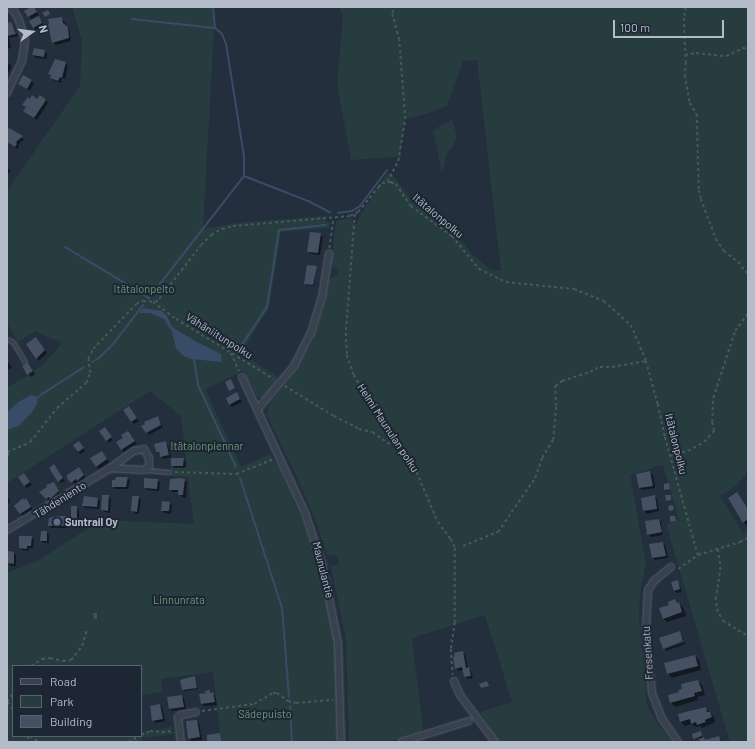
<!DOCTYPE html>
<meta charset="utf-8">
<style>
body{margin:0}
#map{position:relative;width:755px;height:749px;overflow:hidden;background:#242f3e;font-family:Barlow,sans-serif}
div>[style]{position:absolute}
.green>*{inset:0;background:#263c3f}
.water>*{inset:0;background:#394c67}
.shadow>*{inset:0;background:#0007}
.stream>*{height:2px;margin:-1px;padding:0 1px;transform-origin:1px;border-radius:1px;background:#394c67}
.building>*{inset:0;background:#455162}
.path>*{height:1.5px;margin-top:-0.75px;transform-origin:0;background:repeating-linear-gradient(90deg,#44595c 0 3px,transparent 0 6px)}
.roads{filter:drop-shadow(0 0 1px #565f6c) drop-shadow(0 0 1px #565f6c)}
.service>*{height:3px;margin:-1.5px;padding:0 1.5px;transform-origin:1.5px;border-radius:1.5px;background:#38414e}
.minor>*{height:6px;margin:-3px;padding:0 3px;transform-origin:3px;border-radius:3px;background:#38414e}
.dots>*{width:11px;height:11px;translate:-50% -50%;box-sizing:border-box;border:2px solid #1d2633;border-radius:50%}
span{translate:-50% -50%;white-space:nowrap;text-align:center;line-height:1.15;-webkit-text-stroke:4px #1d2633;paint-order:stroke}
.street-label{font-size:11px;color:#b4bcc9}
.park-label{font-size:11px;color:#6b9a76}
.poi-label{font-size:11px;color:#b4bcc9;font-weight:700}
.left{translate:0 -50%;text-align:left}
.frame{position:absolute;inset:0;border:8px solid #b4bcc9;pointer-events:none}
.legend{position:absolute;left:12px;top:665px;width:130px;height:72px;box-sizing:border-box;background:#1d2633;border:1px solid #59626f;margin:0;padding:5px 7px;list-style:none;font-size:12px;color:#b4bcc9}
.legend li{display:flex;align-items:center;gap:8px;height:20px}
.legend b{width:20px;border:1px solid #59626f}
.north{position:absolute;left:12px;top:12px;width:40px;height:40px;-webkit-text-stroke:3px #1d2633;paint-order:stroke;rotate:76deg;font-size:11px;font-weight:700;line-height:16px;text-align:center;color:#b4bcc9}
.north::after{content:'';display:block;margin:auto;width:14px;height:18px;background:#b4bcc9;clip-path:polygon(50% 0,100% 100%,50% 72%,0 100%)}
.scale{position:absolute;left:613px;top:20px;width:111px;height:18px;box-sizing:border-box;border:2px solid #b4bcc9;border-top:0;padding-left:5px;font-size:12px;line-height:14px;white-space:nowrap;color:#b4bcc9;-webkit-text-stroke:3px #1d2633;paint-order:stroke}
</style>
<div id="map">
<div class="green">
<i style="clip-path:polygon(72px 7px,213px 7px,214px 28px,203px 229px,236px 223px,325px 216px,326px 222px,330px 222px,329px 228px,281px 232px,269px 308px,241px 353px,278px 377px,276px 383px,262px 398px,257px 397px,243px 371px,205px 389px,241px 467px,270px 454px,274px 462px,277px 463px,310px 538px,320px 573px,335px 644px,337px 742px,221px 742px,213px 672px,161px 679px,162px 692px,141px 695px,141px 666px,13px 666px,13px 736px,141px 736px,141px 732px,167px 728px,170px 726px,174px 728px,167px 732px,177px 732px,178px 742px,177px 742px,175px 734px,142px 738px,142px 742px,7px 742px,7px 573px,39px 560px,101px 520px,194px 524px,188px 477px,170px 476px,170px 467px,187px 467px,181px 416px,150px 391px,7px 483px,7px 430px,19px 426px,32px 412px,31px 395px,18px 402px,7px 412px,7px 388px,43px 365px,63px 342px,47px 337px,36px 331px,18px 342px,7px 323px,7px 191px,80px 86px,82px 40px)"></i>
<i style="clip-path:polygon(339px 7px,748px 7px,748px 471px,736px 486px,720px 496px,743px 533px,748px 531px,748px 742px,730px 742px,666px 524px,679px 520px,663px 465px,630px 475px,646px 564px,640px 593px,639px 614px,647px 705px,656px 722px,672px 742px,499px 742px,480px 712px,512px 702px,485px 615px,412px 638px,423px 729px,421px 732px,387px 742px,349px 742px,346px 640px,331px 566px,339px 564px,336px 554px,327px 555px,317px 524px,294px 471px,267px 415px,269px 404px,293px 374px,311px 345px,323px 310px,329px 282px,331px 278px,337px 276px,338px 271px,331px 265px,336px 221px,352px 218px,353px 224px,357px 224px,361px 214px,387px 173px,393px 175px,412px 201px,447px 224px,473px 255px,491px 270px,501px 271px,477px 60px,463px 61px,447px 106px,426px 114px,405px 119px,400px 160px,397px 157px,351px 160px,337px 83px,343px 15px)"></i>
<i style="clip-path:polygon(452px 120px,457px 135px,453px 147px,447px 153px,442px 173px,433px 131px,441px 125px)"></i>
</div>
<div class="water">
<i style="clip-path:polygon(143px 308px,162px 311px,167px 316px,172px 327px,195px 341px,221px 354px,222px 362px,192px 359px,183px 356px,176px 348px,172px 332px,164px 319px,150px 313px,139px 313px)"></i>
<i style="clip-path:polygon(31px 395px,38px 397px,37px 404px,32px 412px,19px 426px,7px 430px,7px 412px,18px 402px)"></i>
</div>
<div class="shadow">
<i style="clip-path:polygon(33px 7px,39px 15px,31px 19px,26px 11px)"></i>
<i style="clip-path:polygon(39px 17px,44px 26px,36px 30px,30px 22px)"></i>
<i style="clip-path:polygon(61px 18px,69px 28px,71px 41px,56px 45px,53px 42px)"></i>
<i style="clip-path:polygon(11px 23px,18px 36px,9px 38px,11px 48px,7px 49px,7px 24px)"></i>
<i style="clip-path:polygon(45px 51px,47px 54px,47px 59px,36px 58px,33px 55px)"></i>
<i style="clip-path:polygon(7px 63px,12px 66px,7px 76px)"></i>
<i style="clip-path:polygon(65px 63px,68px 66px,65px 79px,62px 78px,61px 83px,53px 80px,49px 73px)"></i>
<i style="clip-path:polygon(32px 81px,34px 83px,30px 91px,22px 86px)"></i>
<i style="clip-path:polygon(38px 100px,46px 100px,48px 103px,37px 120px,27px 113px,26px 108px,24px 105px)"></i>
<i style="clip-path:polygon(7px 132px,24px 139px,18px 145px,19px 147px,17px 149px,7px 142px)"></i>
<i style="clip-path:polygon(7px 167px,11px 171px,7px 175px)"></i>
<i style="clip-path:polygon(320px 234px,323px 237px,320px 255px,311px 254px,308px 252px)"></i>
<i style="clip-path:polygon(316px 267px,314px 286px,306px 285px,306px 284px)"></i>
<i style="clip-path:polygon(38px 340px,47px 353px,39px 361px,27px 344px)"></i>
<i style="clip-path:polygon(7px 360px,12px 368px,7px 370px)"></i>
<i style="clip-path:polygon(30px 366px,35px 374px,31px 377px,23px 367px)"></i>
<i style="clip-path:polygon(237px 394px,242px 402px,232px 407px,230px 404px)"></i>
<i style="clip-path:polygon(129px 407px,139px 421px,134px 424px,131px 421px)"></i>
<i style="clip-path:polygon(158px 417px,163px 427px,149px 435px,142px 426px,150px 420px)"></i>
<i style="clip-path:polygon(107px 431px,113px 440px,109px 443px,107px 440px)"></i>
<i style="clip-path:polygon(131px 435px,137px 444px,124px 452px,117px 442px)"></i>
<i style="clip-path:polygon(165px 442px,168px 445px,171px 457px,163px 459px,157px 452px)"></i>
<i style="clip-path:polygon(81px 444px,85px 451px,81px 454px,78px 452px)"></i>
<i style="clip-path:polygon(102px 452px,109px 462px,99px 469px,96px 466px)"></i>
<i style="clip-path:polygon(183px 459px,186px 462px,185px 468px,174px 468px,172px 465px)"></i>
<i style="clip-path:polygon(57px 468px,65px 481px,61px 483px,59px 481px)"></i>
<i style="clip-path:polygon(81px 471px,86px 478px,81px 482px,79px 481px,75px 484px,67px 478px)"></i>
<i style="clip-path:polygon(650px 473px,653px 475px,655px 488px,642px 490px,640px 488px)"></i>
<i style="clip-path:polygon(19px 477px,26px 477px,32px 485px,27px 488px)"></i>
<i style="clip-path:polygon(117px 478px,128px 478px,130px 481px,128px 489px,115px 489px,113px 486px)"></i>
<i style="clip-path:polygon(157px 480px,160px 482px,159px 491px,147px 490px,145px 488px)"></i>
<i style="clip-path:polygon(184px 480px,187px 482px,186px 498px,182px 497px,179px 492px,173px 492px,170px 489px)"></i>
<i style="clip-path:polygon(56px 486px,61px 494px,53px 500px,49px 501px,41px 492px)"></i>
<i style="clip-path:polygon(7px 493px,10px 503px,7px 503px)"></i>
<i style="clip-path:polygon(737px 493px,748px 508px,747px 526px,743px 522px)"></i>
<i style="clip-path:polygon(108px 496px,111px 499px,110px 513px,105px 512px,102px 510px)"></i>
<i style="clip-path:polygon(654px 496px,657px 499px,659px 511px,647px 514px,644px 511px,642px 498px)"></i>
<i style="clip-path:polygon(138px 497px,141px 500px,139px 514px,135px 514px,133px 511px)"></i>
<i style="clip-path:polygon(97px 498px,100px 501px,99px 509px,85px 508px,83px 506px)"></i>
<i style="clip-path:polygon(26px 500px,33px 509px,23px 516px,20px 514px)"></i>
<i style="clip-path:polygon(169px 503px,172px 505px,171px 514px,165px 513px,162px 511px)"></i>
<i style="clip-path:polygon(76px 507px,79px 510px,79px 521px,74px 521px,72px 519px)"></i>
<i style="clip-path:polygon(66px 517px,69px 519px,68px 528px,52px 528px,49px 526px)"></i>
<i style="clip-path:polygon(659px 520px,661px 522px,663px 535px,651px 537px,648px 534px)"></i>
<i style="clip-path:polygon(47px 532px,49px 535px,49px 543px,44px 543px,41px 541px)"></i>
<i style="clip-path:polygon(31px 537px,34px 540px,33px 548px,29px 548px,29px 551px,22px 550px,20px 548px)"></i>
<i style="clip-path:polygon(663px 543px,665px 545px,668px 558px,655px 560px,653px 558px)"></i>
<i style="clip-path:polygon(14px 553px,16px 555px,16px 566px,11px 566px,8px 563px)"></i>
<i style="clip-path:polygon(678px 582px,682px 592px,677px 593px,674px 591px)"></i>
<i style="clip-path:polygon(675px 600px,683px 607px,686px 616px,667px 622px,663px 618px)"></i>
<i style="clip-path:polygon(680px 632px,684px 640px,664px 647px)"></i>
<i style="clip-path:polygon(685px 642px,685px 644px,666px 651px,665px 649px)"></i>
<i style="clip-path:polygon(462px 652px,465px 655px,468px 668px,471px 671px,473px 678px,467px 679px,463px 670px,459px 671px,456px 668px)"></i>
<i style="clip-path:polygon(695px 656px,699px 660px,701px 670px,672px 678px,668px 674px)"></i>
<i style="clip-path:polygon(195px 677px,198px 689px,184px 691px,183px 690px)"></i>
<i style="clip-path:polygon(698px 681px,702px 685px,705px 695px,697px 697px,698px 700px,675px 707px,671px 703px,680px 692px)"></i>
<i style="clip-path:polygon(209px 691px,215px 696px,217px 705px,204px 706px,202px 704px,200px 695px,207px 694px)"></i>
<i style="clip-path:polygon(182px 696px,184px 699px,186px 709px,172px 711px,170px 709px)"></i>
<i style="clip-path:polygon(160px 705px,162px 707px,165px 721px,156px 723px,153px 720px)"></i>
<i style="clip-path:polygon(705px 708px,714px 717px,715px 722px,702px 728px,700px 726px,696px 727px,692px 724px,685px 726px,681px 722px,679px 715px)"></i>
<i style="clip-path:polygon(197px 721px,199px 723px,202px 740px,192px 741px,189px 738px)"></i>
<i style="clip-path:polygon(701px 734px,703px 739px,707px 741px,719px 737px,723px 742px,701px 742px,700px 738px,694px 738px)"></i>
</div>
<div class="stream">
<i style="left:132px;top:19px;width:83px;rotate:6.2deg"></i>
<i style="left:244px;top:176px;width:69px;rotate:21.3deg"></i>
<i style="left:308px;top:201px;width:25px;rotate:27deg"></i>
<i style="left:338px;top:213px;width:14px;rotate:-8deg"></i>
<i style="left:352px;top:211px;width:9px;rotate:-32deg"></i>
<i style="left:360px;top:206px;width:45px;rotate:-53.1deg"></i>
<i style="left:65px;top:247px;width:85px;rotate:31.1deg"></i>
<i style="left:142px;top:294px;width:8px;rotate:30deg"></i>
<i style="left:149px;top:298px;width:1px;rotate:135deg"></i>
<i style="left:149px;top:298px;width:155px;rotate:-52.1deg"></i>
<i style="left:244px;top:176px;width:20px;rotate:-90deg"></i>
<i style="left:244px;top:156px;width:113px;rotate:-99.1deg"></i>
<i style="left:226px;top:44px;width:11px;rotate:-112deg"></i>
<i style="left:222px;top:34px;width:9px;rotate:-139deg"></i>
<i style="left:215px;top:28px;width:21px;rotate:-95deg"></i>
<i style="left:237px;top:352px;width:54px;rotate:-56.3deg"></i>
<i style="left:267px;top:307px;width:78px;rotate:-81.1deg"></i>
<i style="left:279px;top:230px;width:47px;rotate:-6.1deg"></i>
<i style="left:194px;top:359px;width:26px;rotate:81deg"></i>
<i style="left:198px;top:385px;width:90px;rotate:65.1deg"></i>
<i style="left:92px;top:362px;width:8px;rotate:-30deg"></i>
<i style="left:99px;top:358px;width:21px;rotate:-45deg"></i>
<i style="left:114px;top:343px;width:48px;rotate:-52.7deg"></i>
<i style="left:36px;top:398px;width:57px;rotate:-32.9deg"></i>
<i style="left:240px;top:478px;width:137px;rotate:72.1deg"></i>
<i style="left:282px;top:608px;width:89px;rotate:85.5deg"></i>
<i style="left:290px;top:706px;width:36px;rotate:87deg"></i>
</div>
<div class="building">
<i style="clip-path:polygon(31px 7px,34px 7px,37px 12px,28px 17px,24px 11px)"></i>
<i style="clip-path:polygon(48px 10px,50px 14px,45px 17px,42px 13px)"></i>
<i style="clip-path:polygon(39px 16px,42px 23px,33px 28px,29px 21px)"></i>
<i style="clip-path:polygon(62px 17px,63px 23px,68px 27px,69px 38px,52px 43px,48px 25px,49px 24px,48px 19px)"></i>
<i style="clip-path:polygon(11px 22px,16px 34px,7px 36px,7px 23px)"></i>
<i style="clip-path:polygon(34px 48px,45px 50px,44px 57px,32px 55px)"></i>
<i style="clip-path:polygon(55px 59px,66px 62px,62px 78px,60px 77px,58px 81px,50px 78px,51px 75px,48px 74px)"></i>
<i style="clip-path:polygon(23px 75px,32px 80px,27px 89px,18px 84px)"></i>
<i style="clip-path:polygon(32px 95px,37px 99px,40px 95px,46px 100px,34px 118px,23px 111px,26px 107px,22px 105px,28px 97px,30px 99px)"></i>
<i style="clip-path:polygon(9px 128px,23px 136px,16px 142px,17px 144px,15px 147px,7px 142px,7px 130px)"></i>
<i style="clip-path:polygon(310px 232px,321px 233px,318px 253px,307px 252px)"></i>
<i style="clip-path:polygon(307px 265px,317px 266px,313px 285px,304px 284px)"></i>
<i style="clip-path:polygon(36px 337px,45px 350px,36px 359px,26px 344px)"></i>
<i style="clip-path:polygon(28px 363px,33px 371px,27px 375px,22px 366px)"></i>
<i style="clip-path:polygon(231px 379px,235px 388px,229px 391px,225px 382px)"></i>
<i style="clip-path:polygon(237px 392px,240px 399px,229px 405px,226px 398px)"></i>
<i style="clip-path:polygon(129px 406px,137px 418px,131px 422px,123px 410px)"></i>
<i style="clip-path:polygon(158px 416px,161px 425px,146px 433px,141px 426px,145px 424px,144px 422px)"></i>
<i style="clip-path:polygon(105px 427px,112px 437px,106px 441px,99px 431px)"></i>
<i style="clip-path:polygon(128px 431px,135px 441px,121px 450px,116px 442px,123px 438px,121px 435px)"></i>
<i style="clip-path:polygon(79px 441px,84px 448px,78px 452px,73px 445px)"></i>
<i style="clip-path:polygon(166px 441px,169px 455px,160px 457px,159px 452px,156px 452px,154px 444px)"></i>
<i style="clip-path:polygon(102px 451px,107px 459px,96px 467px,90px 458px)"></i>
<i style="clip-path:polygon(171px 458px,184px 458px,183px 466px,171px 466px)"></i>
<i style="clip-path:polygon(54px 464px,63px 478px,58px 482px,49px 468px)"></i>
<i style="clip-path:polygon(79px 467px,84px 475px,77px 481px,76px 479px,71px 483px,69px 480px,68px 481px,67px 475px)"></i>
<i style="clip-path:polygon(650px 471px,653px 486px,639px 488px,636px 474px)"></i>
<i style="clip-path:polygon(24px 473px,30px 482px,24px 486px,18px 477px)"></i>
<i style="clip-path:polygon(116px 477px,128px 477px,126px 487px,112px 487px,112px 480px,115px 480px)"></i>
<i style="clip-path:polygon(144px 478px,158px 479px,157px 489px,144px 488px)"></i>
<i style="clip-path:polygon(180px 478px,185px 479px,183px 495px,178px 495px,178px 490px,169px 490px,170px 479px)"></i>
<i style="clip-path:polygon(54px 482px,59px 491px,50px 499px,49px 497px,46px 499px,39px 492px,47px 487px,46px 485px)"></i>
<i style="clip-path:polygon(669px 483px,670px 489px,664px 490px,664px 484px)"></i>
<i style="clip-path:polygon(737px 492px,748px 509px,748px 519px,743px 523px,728px 498px)"></i>
<i style="clip-path:polygon(102px 495px,109px 495px,108px 511px,101px 510px)"></i>
<i style="clip-path:polygon(655px 495px,657px 509px,643px 511px,641px 498px)"></i>
<i style="clip-path:polygon(665px 495px,671px 495px,671px 500px,666px 501px)"></i>
<i style="clip-path:polygon(84px 496px,98px 498px,97px 507px,82px 506px)"></i>
<i style="clip-path:polygon(132px 496px,139px 496px,137px 512px,131px 511px)"></i>
<i style="clip-path:polygon(23px 498px,24px 500px,26px 498px,31px 507px,20px 514px,14px 506px)"></i>
<i style="clip-path:polygon(162px 501px,170px 502px,169px 511px,161px 511px)"></i>
<i style="clip-path:polygon(673px 505px,674px 510px,669px 511px,668px 506px)"></i>
<i style="clip-path:polygon(71px 506px,77px 506px,77px 519px,71px 519px)"></i>
<i style="clip-path:polygon(58px 516px,67px 516px,66px 526px,48px 526px,49px 518px)"></i>
<i style="clip-path:polygon(670px 516px,675px 516px,676px 521px,670px 522px)"></i>
<i style="clip-path:polygon(659px 519px,662px 532px,647px 535px,645px 521px)"></i>
<i style="clip-path:polygon(41px 531px,47px 531px,47px 541px,40px 541px)"></i>
<i style="clip-path:polygon(19px 536px,32px 536px,31px 546px,27px 546px,27px 549px,19px 548px)"></i>
<i style="clip-path:polygon(663px 542px,666px 556px,652px 558px,649px 544px)"></i>
<i style="clip-path:polygon(8px 551px,14px 552px,14px 564px,7px 563px)"></i>
<i style="clip-path:polygon(678px 580px,680px 589px,674px 591px,671px 582px)"></i>
<i style="clip-path:polygon(675px 599px,677px 603px,679px 602px,682px 612px,663px 619px,659px 608px,669px 605px,668px 602px)"></i>
<i style="clip-path:polygon(93px 613px,97px 613px,97px 619px,94px 619px)"></i>
<i style="clip-path:polygon(680px 631px,683px 641px,663px 649px,659px 638px)"></i>
<i style="clip-path:polygon(463px 651px,466px 668px,469px 667px,471px 676px,464px 677px,462px 667px,455px 669px,453px 657px,455px 656px,454px 653px)"></i>
<i style="clip-path:polygon(695px 655px,698px 666px,667px 674px,664px 663px)"></i>
<i style="clip-path:polygon(195px 676px,197px 688px,182px 690px,180px 680px)"></i>
<i style="clip-path:polygon(698px 680px,702px 691px,694px 693px,695px 696px,670px 703px,668px 695px,679px 692px,678px 690px,682px 689px,681px 684px)"></i>
<i style="clip-path:polygon(487px 681px,489px 686px,481px 688px,479px 684px)"></i>
<i style="clip-path:polygon(210px 690px,210px 693px,213px 692px,215px 702px,201px 704px,199px 694px,206px 693px,205px 691px)"></i>
<i style="clip-path:polygon(182px 695px,184px 707px,169px 709px,167px 697px)"></i>
<i style="clip-path:polygon(160px 704px,163px 719px,152px 721px,150px 706px)"></i>
<i style="clip-path:polygon(706px 707px,707px 712px,710px 712px,712px 717px,705px 720px,706px 722px,697px 725px,696px 722px,691px 724px,690px 719px,680px 722px,678px 714px)"></i>
<i style="clip-path:polygon(197px 720px,200px 737px,188px 739px,186px 721px)"></i>
<i style="clip-path:polygon(701px 731px,702px 736px,693px 739px,692px 734px)"></i>
<i style="clip-path:polygon(220px 733px,221px 741px,207px 742px,207px 735px)"></i>
<i style="clip-path:polygon(719px 736px,721px 742px,700px 742px,699px 739px,704px 737px,705px 740px)"></i>
</div>
<div class="path">
<i style="left:686px;top:7px;width:11px;rotate:100deg"></i>
<i style="left:684px;top:18px;width:44px;rotate:87.4deg"></i>
<i style="left:686px;top:62px;width:13px;rotate:94deg"></i>
<i style="left:685px;top:75px;width:28px;rotate:80deg"></i>
<i style="left:690px;top:103px;width:13px;rotate:58deg"></i>
<i style="left:697px;top:114px;width:76px;rotate:88.5deg"></i>
<i style="left:699px;top:190px;width:9px;rotate:77deg"></i>
<i style="left:701px;top:199px;width:43px;rotate:69.4deg"></i>
<i style="left:716px;top:239px;width:14px;rotate:56deg"></i>
<i style="left:724px;top:251px;width:18px;rotate:38deg"></i>
<i style="left:738px;top:262px;width:16px;rotate:50deg"></i>
<i style="left:685px;top:55px;width:11px;rotate:-10deg"></i>
<i style="left:696px;top:53px;width:30px;rotate:6deg"></i>
<i style="left:726px;top:56px;width:19px;rotate:-25deg"></i>
<i style="left:743px;top:48px;width:5px;rotate:11deg"></i>
<i style="left:387px;top:182px;width:24px;rotate:-62deg"></i>
<i style="left:398px;top:161px;width:43px;rotate:-80.5deg"></i>
<i style="left:405px;top:119px;width:79px;rotate:-94.3deg"></i>
<i style="left:399px;top:40px;width:28px;rotate:-105deg"></i>
<i style="left:392px;top:13px;width:7px;rotate:-63deg"></i>
<i style="left:355px;top:214px;width:119px;rotate:94.3deg"></i>
<i style="left:346px;top:333px;width:22px;rotate:87deg"></i>
<i style="left:347px;top:355px;width:21px;rotate:71deg"></i>
<i style="left:354px;top:375px;width:24px;rotate:60deg"></i>
<i style="left:366px;top:396px;width:80px;rotate:54.7deg"></i>
<i style="left:412px;top:461px;width:66px;rotate:66.9deg"></i>
<i style="left:438px;top:522px;width:21px;rotate:53deg"></i>
<i style="left:451px;top:539px;width:10px;rotate:66deg"></i>
<i style="left:455px;top:548px;width:74px;rotate:90deg"></i>
<i style="left:455px;top:622px;width:27px;rotate:98deg"></i>
<i style="left:451px;top:649px;width:26px;rotate:86deg"></i>
<i style="left:329px;top:248px;width:30px;rotate:-82deg"></i>
<i style="left:153px;top:302px;width:29px;rotate:36deg"></i>
<i style="left:176px;top:319px;width:115px;rotate:31.5deg"></i>
<i style="left:231px;top:353px;width:20px;rotate:66deg"></i>
<i style="left:285px;top:386px;width:57px;rotate:31.5deg"></i>
<i style="left:334px;top:416px;width:28px;rotate:27deg"></i>
<i style="left:359px;top:429px;width:14px;rotate:12deg"></i>
<i style="left:373px;top:432px;width:18px;rotate:38deg"></i>
<i style="left:387px;top:443px;width:14px;rotate:8deg"></i>
<i style="left:7px;top:452px;width:25px;rotate:-23deg"></i>
<i style="left:30px;top:442px;width:43px;rotate:-51.5deg"></i>
<i style="left:57px;top:408px;width:38px;rotate:-41deg"></i>
<i style="left:86px;top:383px;width:11px;rotate:-68deg"></i>
<i style="left:90px;top:373px;width:14px;rotate:-98deg"></i>
<i style="left:88px;top:359px;width:11px;rotate:-63deg"></i>
<i style="left:93px;top:349px;width:62px;rotate:-46.3deg"></i>
<i style="left:136px;top:304px;width:8px;rotate:-23deg"></i>
<i style="left:143px;top:301px;width:12px;rotate:5deg"></i>
<i style="left:155px;top:302px;width:5px;rotate:-37deg"></i>
<i style="left:159px;top:299px;width:68px;rotate:-52.1deg"></i>
<i style="left:201px;top:245px;width:14px;rotate:-45deg"></i>
<i style="left:211px;top:235px;width:13px;rotate:-29deg"></i>
<i style="left:222px;top:229px;width:11px;rotate:-15deg"></i>
<i style="left:233px;top:226px;width:117px;rotate:-4.9deg"></i>
<i style="left:350px;top:216px;width:9px;rotate:-27deg"></i>
<i style="left:358px;top:212px;width:32px;rotate:-51deg"></i>
<i style="left:378px;top:187px;width:6px;rotate:-45deg"></i>
<i style="left:382px;top:183px;width:9px;rotate:-6deg"></i>
<i style="left:391px;top:182px;width:5px;rotate:22deg"></i>
<i style="left:396px;top:184px;width:27px;rotate:56deg"></i>
<i style="left:411px;top:206px;width:51px;rotate:36.2deg"></i>
<i style="left:452px;top:236px;width:43px;rotate:50.7deg"></i>
<i style="left:479px;top:269px;width:30px;rotate:26deg"></i>
<i style="left:506px;top:282px;width:68px;rotate:5.9deg"></i>
<i style="left:574px;top:289px;width:32px;rotate:22deg"></i>
<i style="left:604px;top:301px;width:36px;rotate:42deg"></i>
<i style="left:631px;top:325px;width:39px;rotate:67deg"></i>
<i style="left:646px;top:361px;width:45px;rotate:74.4deg"></i>
<i style="left:658px;top:404px;width:34px;rotate:78deg"></i>
<i style="left:665px;top:437px;width:123px;rotate:74.4deg"></i>
<i style="left:670px;top:455px;width:18px;rotate:-13deg"></i>
<i style="left:688px;top:451px;width:18px;rotate:-29deg"></i>
<i style="left:704px;top:442px;width:15px;rotate:-48deg"></i>
<i style="left:714px;top:431px;width:9px;rotate:-103deg"></i>
<i style="left:712px;top:422px;width:24px;rotate:-88deg"></i>
<i style="left:713px;top:398px;width:71px;rotate:-71.8deg"></i>
<i style="left:735px;top:331px;width:22px;rotate:-54deg"></i>
<i style="left:7px;top:456px;width:5px;rotate:-53deg"></i>
<i style="left:175px;top:472px;width:61px;rotate:1.9deg"></i>
<i style="left:236px;top:474px;width:41px;rotate:-21.5deg"></i>
<i style="left:463px;top:546px;width:38px;rotate:-22deg"></i>
<i style="left:498px;top:532px;width:65px;rotate:-55.6deg"></i>
<i style="left:535px;top:478px;width:21px;rotate:-71deg"></i>
<i style="left:542px;top:458px;width:21px;rotate:-59deg"></i>
<i style="left:553px;top:440px;width:34px;rotate:-85deg"></i>
<i style="left:556px;top:406px;width:20px;rotate:-93deg"></i>
<i style="left:555px;top:386px;width:9px;rotate:-36deg"></i>
<i style="left:562px;top:381px;width:29px;rotate:-18deg"></i>
<i style="left:590px;top:372px;width:11px;rotate:-27deg"></i>
<i style="left:600px;top:367px;width:12px"></i>
<i style="left:612px;top:367px;width:34px;rotate:-10deg"></i>
<i style="left:718px;top:549px;width:18px;rotate:81deg"></i>
<i style="left:721px;top:567px;width:30px;rotate:99deg"></i>
<i style="left:716px;top:597px;width:12px;rotate:85deg"></i>
<i style="left:717px;top:609px;width:13px;rotate:63deg"></i>
<i style="left:723px;top:621px;width:29px;rotate:31deg"></i>
<i style="left:678px;top:569px;width:24px;rotate:-35deg"></i>
<i style="left:698px;top:555px;width:44px;rotate:-17.2deg"></i>
<i style="left:740px;top:542px;width:9px;rotate:-27deg"></i>
<i style="left:31px;top:666px;width:13px;rotate:-32deg"></i>
<i style="left:42px;top:659px;width:8px;rotate:-7deg"></i>
<i style="left:50px;top:658px;width:13px;rotate:13deg"></i>
<i style="left:63px;top:661px;width:8px;rotate:-7deg"></i>
<i style="left:71px;top:660px;width:18px;rotate:-52deg"></i>
<i style="left:82px;top:646px;width:18px;rotate:-74deg"></i>
<i style="left:7px;top:702px;width:11px;rotate:-56deg"></i>
<i style="left:8px;top:702px;width:9px;rotate:54deg"></i>
<i style="left:202px;top:711px;width:52px;rotate:-7.7deg"></i>
<i style="left:254px;top:704px;width:22px;rotate:-30deg"></i>
<i style="left:273px;top:693px;width:4px"></i>
<i style="left:277px;top:693px;width:14px;rotate:36deg"></i>
<i style="left:288px;top:701px;width:8px;rotate:14deg"></i>
<i style="left:296px;top:703px;width:37px;rotate:-5deg"></i>
<i style="left:141px;top:735px;width:10px;rotate:-24deg"></i>
<i style="left:150px;top:731px;width:12px;rotate:5deg"></i>
<i style="left:162px;top:732px;width:12px;rotate:-5deg"></i>
<i style="left:28px;top:736px;width:6px;rotate:81deg"></i>
<i style="left:30px;top:736px;width:11px;rotate:34deg"></i>
<i style="left:128px;top:742px;width:13px;rotate:-27deg"></i>
</div>
<div class="roads">
<div class="service">
<i style="left:7px;top:339px;width:7px;rotate:27deg"></i>
<i style="left:13px;top:342px;width:23px;rotate:59deg"></i>
<i style="left:146px;top:470px;width:23px;rotate:5deg"></i>
</div>
<div class="minor">
<i style="left:7px;top:93px;width:35px;rotate:-65deg"></i>
<i style="left:22px;top:61px;width:22px;rotate:-82deg"></i>
<i style="left:25px;top:39px;width:20px;rotate:-108deg"></i>
<i style="left:19px;top:20px;width:10px;rotate:-119deg"></i>
<i style="left:14px;top:11px;width:7px;rotate:-146deg"></i>
<i style="left:242px;top:377px;width:150px;rotate:65.1deg"></i>
<i style="left:305px;top:513px;width:53px;rotate:71.2deg"></i>
<i style="left:322px;top:563px;width:82px;rotate:78.7deg"></i>
<i style="left:338px;top:643px;width:99px;rotate:88.3deg"></i>
<i style="left:257px;top:410px;width:57px;rotate:-49.9deg"></i>
<i style="left:294px;top:366px;width:37px;rotate:-63deg"></i>
<i style="left:311px;top:333px;width:37px;rotate:-73deg"></i>
<i style="left:322px;top:298px;width:45px;rotate:-81deg"></i>
<i style="left:7px;top:530px;width:119px;rotate:-30.9deg"></i>
<i style="left:109px;top:469px;width:31px;rotate:-36deg"></i>
<i style="left:134px;top:451px;width:10px;rotate:-11deg"></i>
<i style="left:144px;top:449px;width:10px;rotate:61deg"></i>
<i style="left:149px;top:458px;width:8px;rotate:90deg"></i>
<i style="left:149px;top:466px;width:6px;rotate:141deg"></i>
<i style="left:144px;top:470px;width:33px;rotate:-177deg"></i>
<i style="left:671px;top:567px;width:21px;rotate:141deg"></i>
<i style="left:655px;top:580px;width:12px;rotate:125deg"></i>
<i style="left:648px;top:590px;width:38px;rotate:93deg"></i>
<i style="left:646px;top:628px;width:65px;rotate:84.7deg"></i>
<i style="left:652px;top:693px;width:26px;rotate:69deg"></i>
<i style="left:661px;top:717px;width:30px;rotate:56deg"></i>
<i style="left:454px;top:681px;width:15px;rotate:67deg"></i>
<i style="left:460px;top:695px;width:59px;rotate:53.3deg"></i>
<i style="left:181px;top:742px;width:25px;rotate:-97deg"></i>
<i style="left:178px;top:717px;width:4px;rotate:-34deg"></i>
<i style="left:181px;top:715px;width:15px;rotate:-11deg"></i>
<i style="left:401px;top:742px;width:71px;rotate:-17.2deg"></i>
</div>
</div>
<div class="dots">
<i style="left:57px;top:522px;background:#5c6f8a"></i>
</div>
<div class="street-label">
<span style="left:438px;top:216px;rotate:40deg">Itätalonpolku</span>
<span style="left:219px;top:336px;rotate:32deg">Vähäniitunpolku</span>
<span style="left:388px;top:428px;rotate:57deg">Helmi Maunulan polku</span>
<span style="left:676px;top:444px;rotate:76deg">Itätalonpolku</span>
<span style="left:60px;top:500px;rotate:-32deg">Tähdenlento</span>
<span style="left:323px;top:570px;rotate:76deg">Maunulantie</span>
<span style="left:648px;top:653px;rotate:-94deg">Fresenkatu</span>
</div>
<div class="park-label">
<span style="left:144px;top:289px">Itätalonpelto</span>
<span style="left:207px;top:446px">Itätalonpiennar</span>
<span style="left:179px;top:600px">Linnunrata</span>
<span style="left:265px;top:714px">Sädepuisto</span>
</div>
<div class="poi-label">
<span class="left" style="left:65px;top:522px">Suntrail Oy</span>
</div>
<div class="frame"></div>
<ul class="legend">
<li><b style="height:5px;background:#38414e"></b>Road</li>
<li><b style="height:11px;background:#263c3f"></b>Park</li>
<li><b style="height:11px;background:#455162"></b>Building</li>
</ul>
<div class="north">N</div>
<div class="scale">100 m</div>
</div>
